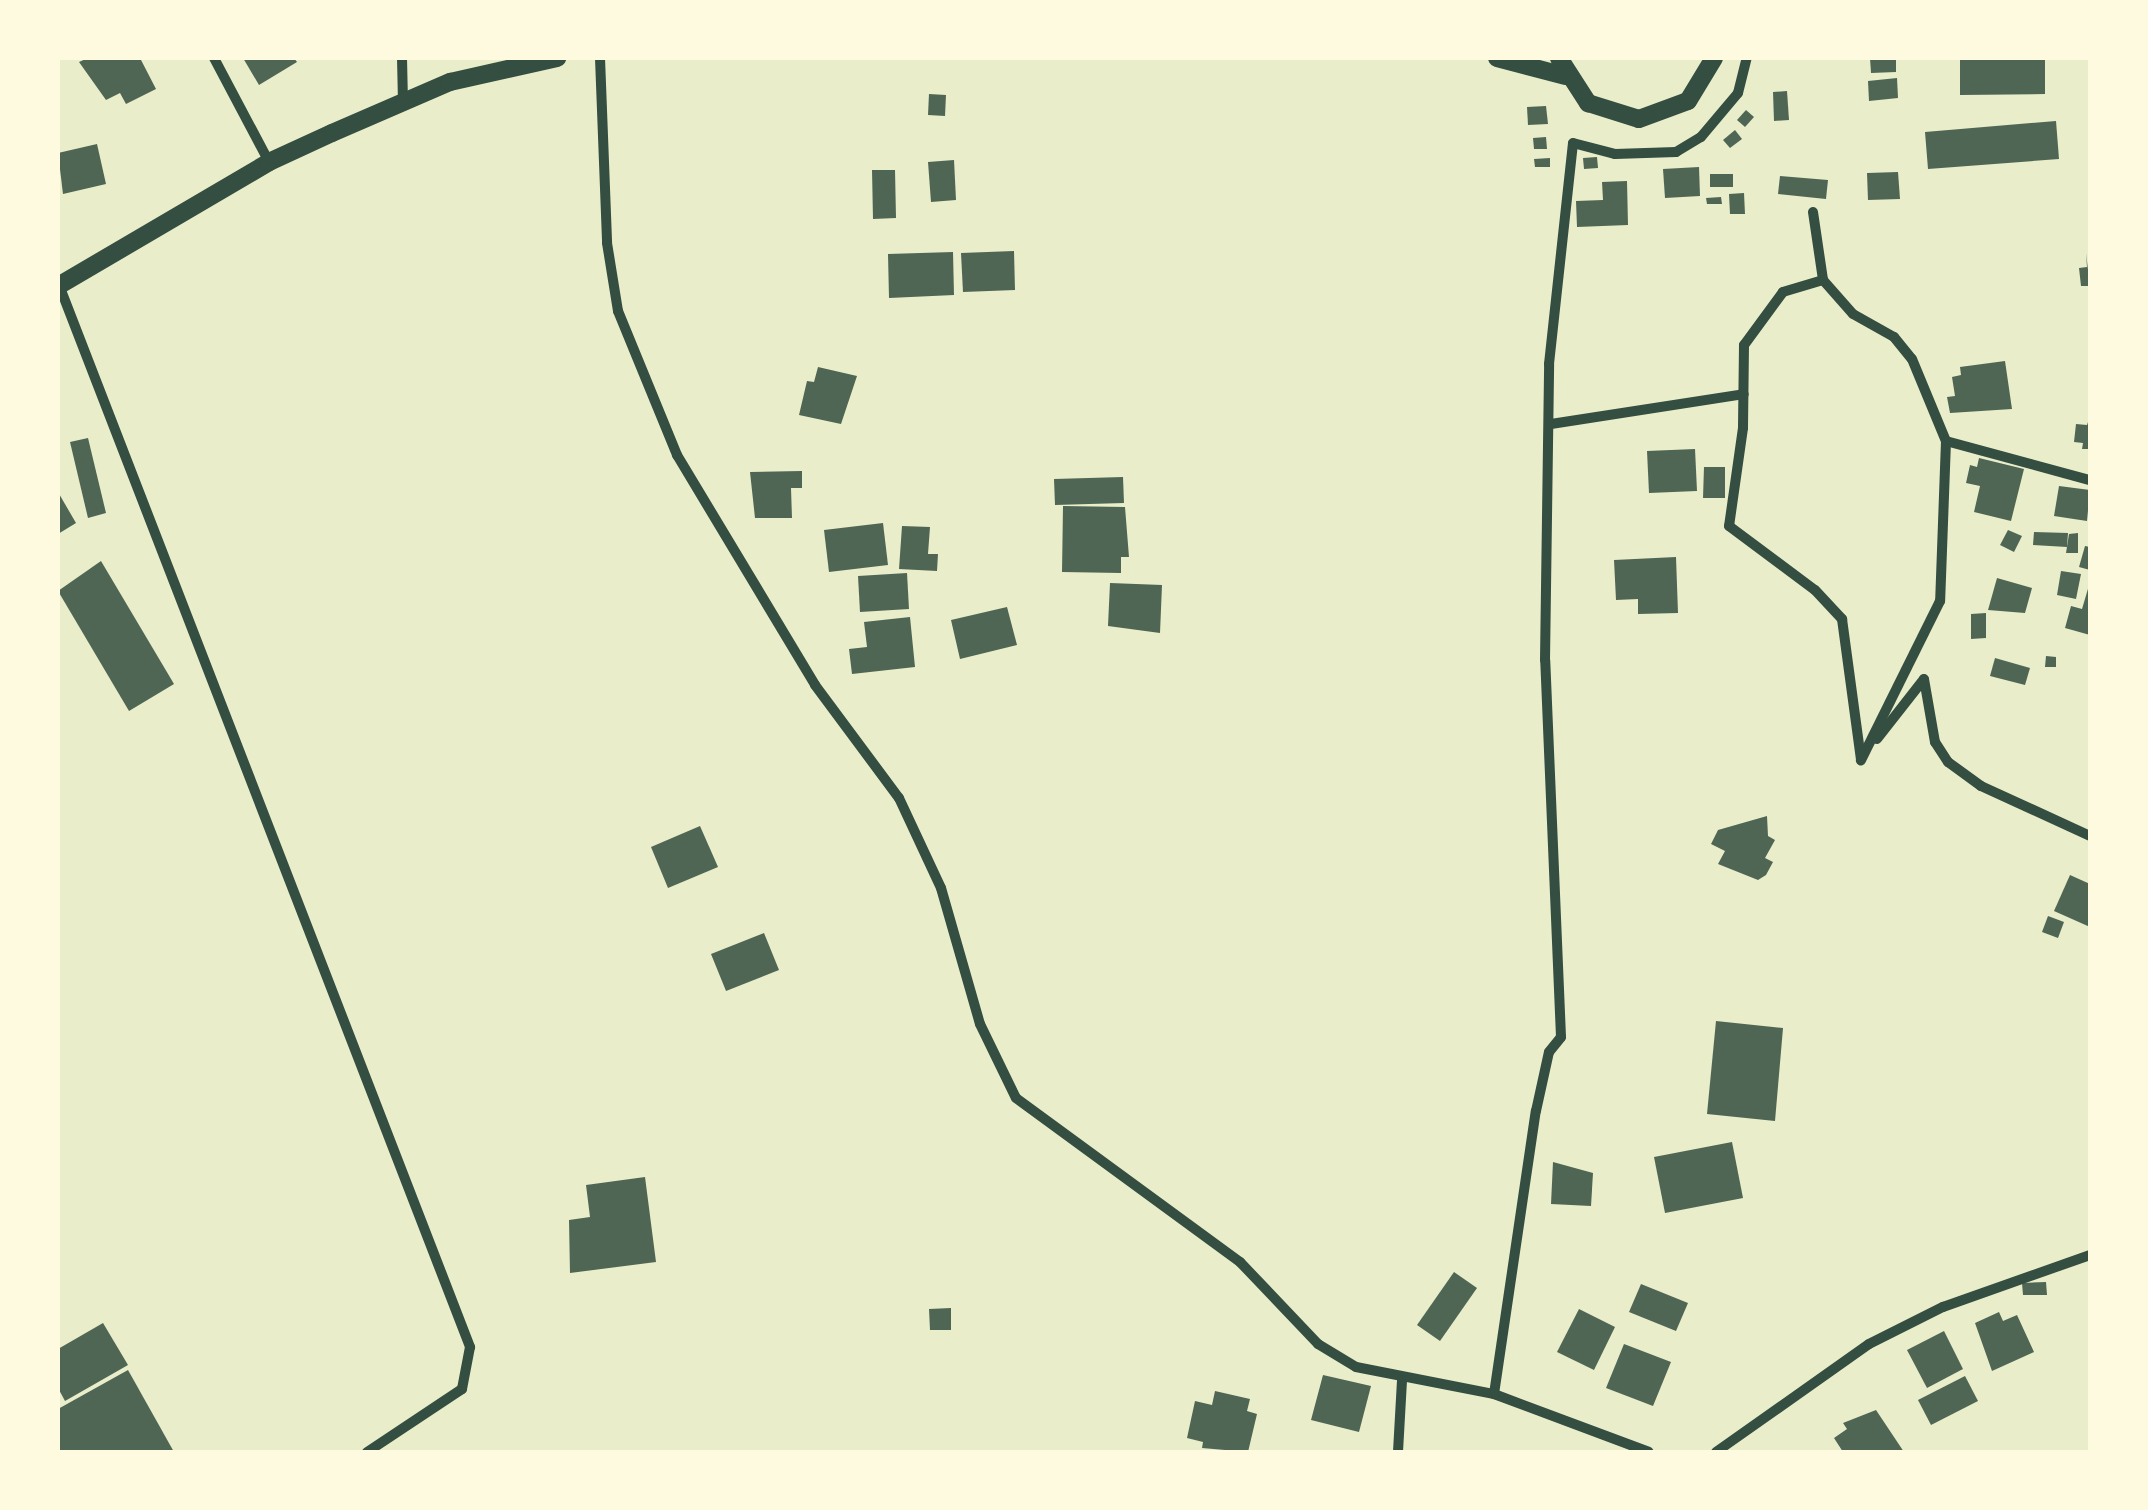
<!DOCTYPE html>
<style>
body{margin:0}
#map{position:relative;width:2148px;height:1510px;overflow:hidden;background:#e9edc9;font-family:"Varela Round",sans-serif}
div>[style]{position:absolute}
.building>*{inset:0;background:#4f6655}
.minor>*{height:10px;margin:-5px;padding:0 5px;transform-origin:5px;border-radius:5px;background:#344e41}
.primary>*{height:18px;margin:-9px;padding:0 9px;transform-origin:9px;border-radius:9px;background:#344e41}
span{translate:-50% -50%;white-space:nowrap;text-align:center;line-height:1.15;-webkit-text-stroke:8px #fefae0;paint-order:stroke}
.frame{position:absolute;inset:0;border:60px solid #fefae0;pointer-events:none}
</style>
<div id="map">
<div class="building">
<i style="clip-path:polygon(88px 58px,140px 58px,156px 89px,126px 104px,120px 93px,106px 100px,79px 62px)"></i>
<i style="clip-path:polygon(243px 58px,294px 58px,297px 62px,259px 85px)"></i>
<i style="clip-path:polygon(1870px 58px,1896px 58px,1896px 72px,1871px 73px)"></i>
<i style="clip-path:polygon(1960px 58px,2045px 58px,2045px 94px,1960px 95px)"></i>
<i style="clip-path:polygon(1897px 78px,1898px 98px,1869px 101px,1868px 81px)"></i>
<i style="clip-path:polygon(1787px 91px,1789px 120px,1774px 121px,1773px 92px)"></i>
<i style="clip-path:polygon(929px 94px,946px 95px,945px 116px,928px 115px)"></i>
<i style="clip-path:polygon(1546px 106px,1548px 124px,1528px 125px,1527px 107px)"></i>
<i style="clip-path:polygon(1746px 110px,1754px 117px,1745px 127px,1737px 120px)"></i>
<i style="clip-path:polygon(2056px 121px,2059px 159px,1928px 169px,1925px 132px)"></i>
<i style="clip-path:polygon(1735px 130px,1742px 139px,1730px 148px,1723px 140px)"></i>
<i style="clip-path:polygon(1546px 137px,1547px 149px,1534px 149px,1533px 138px)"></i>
<i style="clip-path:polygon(97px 144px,106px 184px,63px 194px,58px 153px)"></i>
<i style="clip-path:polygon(1597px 157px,1598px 168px,1584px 169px,1583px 158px)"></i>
<i style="clip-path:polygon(1550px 158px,1550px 167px,1535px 167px,1534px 159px)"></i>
<i style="clip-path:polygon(954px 160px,956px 200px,931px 202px,928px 162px)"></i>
<i style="clip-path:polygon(1699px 167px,1700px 196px,1665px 198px,1663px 169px)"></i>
<i style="clip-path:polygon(872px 170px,895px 170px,896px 218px,873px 219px)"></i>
<i style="clip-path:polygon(1898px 172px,1900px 199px,1868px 200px,1867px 173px)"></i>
<i style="clip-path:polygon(1710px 174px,1733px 174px,1733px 187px,1710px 187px)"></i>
<i style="clip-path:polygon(1780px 176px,1828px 180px,1826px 199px,1778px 194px)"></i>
<i style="clip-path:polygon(1627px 181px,1628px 225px,1577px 227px,1576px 201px,1603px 200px,1602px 182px)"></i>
<i style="clip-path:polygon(1744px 193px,1745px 214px,1730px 214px,1729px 194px)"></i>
<i style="clip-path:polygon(1721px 197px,1722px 204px,1707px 204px,1706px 198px)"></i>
<i style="clip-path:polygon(1014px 251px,1015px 290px,963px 292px,961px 253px)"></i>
<i style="clip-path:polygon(953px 252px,954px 295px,889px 298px,888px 254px)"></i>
<i style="clip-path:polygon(2086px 253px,2090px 286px,2081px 286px,2079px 268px,2087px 267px)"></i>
<i style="clip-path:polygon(2005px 361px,2012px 409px,1950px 413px,1947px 397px,1955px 396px,1952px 377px,1961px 375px,1960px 367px)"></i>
<i style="clip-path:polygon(818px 367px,857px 376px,841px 424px,799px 415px,807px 381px,814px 382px)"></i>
<i style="clip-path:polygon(2090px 416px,2090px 449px,2082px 449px,2083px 443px,2074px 442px,2076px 424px,2087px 425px)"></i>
<i style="clip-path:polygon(88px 438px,106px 513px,88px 518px,70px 442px)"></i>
<i style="clip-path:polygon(1695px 449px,1697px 491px,1649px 493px,1647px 451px)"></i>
<i style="clip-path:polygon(1979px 458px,2024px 469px,2011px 521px,1974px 512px,1980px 486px,1966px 483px,1970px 465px,1977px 467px)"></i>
<i style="clip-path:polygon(1704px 467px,1725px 467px,1725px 498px,1703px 498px)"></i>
<i style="clip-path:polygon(802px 471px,802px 488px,791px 488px,792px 518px,755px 518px,750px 472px)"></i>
<i style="clip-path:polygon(1123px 477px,1124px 503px,1055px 505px,1054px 479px)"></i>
<i style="clip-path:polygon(2059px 486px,2090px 490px,2087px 521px,2054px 516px)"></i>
<i style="clip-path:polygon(58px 492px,76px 523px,58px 534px)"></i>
<i style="clip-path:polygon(1063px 506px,1125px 507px,1129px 557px,1121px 557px,1121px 573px,1062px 572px)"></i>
<i style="clip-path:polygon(883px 523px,888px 565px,829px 572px,824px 530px)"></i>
<i style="clip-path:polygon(902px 526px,930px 527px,928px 554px,938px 554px,937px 571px,899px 569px)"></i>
<i style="clip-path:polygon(2008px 530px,2022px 536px,2014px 552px,2000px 545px)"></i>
<i style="clip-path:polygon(2034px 532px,2068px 533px,2067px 547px,2033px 545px)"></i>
<i style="clip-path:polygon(2078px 533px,2078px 553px,2066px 553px,2069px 534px)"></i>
<i style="clip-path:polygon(2085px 546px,2090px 547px,2090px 570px,2079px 567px)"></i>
<i style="clip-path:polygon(1676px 557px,1678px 613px,1638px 614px,1638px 599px,1616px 600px,1614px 560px)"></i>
<i style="clip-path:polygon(101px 561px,174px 684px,129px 711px,58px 591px)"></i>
<i style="clip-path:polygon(2061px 571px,2081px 574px,2076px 599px,2057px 595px)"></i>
<i style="clip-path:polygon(907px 573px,909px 609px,860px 612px,858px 576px)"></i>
<i style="clip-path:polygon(1997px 578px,2032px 588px,2025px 613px,1988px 610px)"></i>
<i style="clip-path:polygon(2090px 582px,2090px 635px,2065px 628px,2071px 606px,2082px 609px)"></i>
<i style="clip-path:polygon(1110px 583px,1162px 585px,1160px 633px,1108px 626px)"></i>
<i style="clip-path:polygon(1007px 607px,1017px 645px,960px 659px,951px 620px)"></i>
<i style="clip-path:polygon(1986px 613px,1986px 638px,1971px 639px,1971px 614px)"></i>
<i style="clip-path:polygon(910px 617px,915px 667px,852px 674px,849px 649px,867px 647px,864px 622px)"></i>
<i style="clip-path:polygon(2046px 656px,2056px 657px,2056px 667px,2045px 667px)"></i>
<i style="clip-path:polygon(1995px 658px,2030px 668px,2025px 685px,1990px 676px)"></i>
<i style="clip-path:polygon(1767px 816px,1768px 836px,1775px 840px,1765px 858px,1773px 862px,1766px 875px,1758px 880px,1718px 864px,1725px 851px,1711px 844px,1718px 830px)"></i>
<i style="clip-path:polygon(700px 826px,718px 867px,668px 888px,651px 847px)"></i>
<i style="clip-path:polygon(2070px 875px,2090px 884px,2090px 927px,2054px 911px)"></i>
<i style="clip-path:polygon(2048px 916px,2064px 922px,2058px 938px,2042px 932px)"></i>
<i style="clip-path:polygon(764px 933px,779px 970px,726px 991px,711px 954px)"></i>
<i style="clip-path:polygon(1716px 1021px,1783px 1028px,1775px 1121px,1707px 1114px)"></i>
<i style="clip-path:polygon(1732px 1142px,1743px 1198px,1665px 1213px,1654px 1157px)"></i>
<i style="clip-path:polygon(1553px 1162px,1593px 1173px,1591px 1206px,1551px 1204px)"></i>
<i style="clip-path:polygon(645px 1177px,656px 1262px,570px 1273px,569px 1220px,590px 1217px,586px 1185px)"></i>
<i style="clip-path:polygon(1454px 1272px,1477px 1288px,1440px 1341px,1417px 1325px)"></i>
<i style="clip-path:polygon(2046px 1282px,2047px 1295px,2023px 1295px,2022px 1283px)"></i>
<i style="clip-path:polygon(1641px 1284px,1688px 1303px,1676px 1331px,1629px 1312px)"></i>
<i style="clip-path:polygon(951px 1308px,951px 1330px,930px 1330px,929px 1309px)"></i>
<i style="clip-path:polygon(1579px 1309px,1615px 1327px,1594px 1370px,1557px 1352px)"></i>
<i style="clip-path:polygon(1999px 1312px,2003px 1321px,2017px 1315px,2034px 1352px,1992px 1371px,1975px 1323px)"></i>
<i style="clip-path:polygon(103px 1323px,128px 1365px,65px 1401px,58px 1388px,58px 1349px)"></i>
<i style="clip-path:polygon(1944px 1331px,1963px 1369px,1927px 1388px,1907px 1350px)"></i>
<i style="clip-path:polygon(1624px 1344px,1671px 1362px,1653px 1406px,1606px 1388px)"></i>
<i style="clip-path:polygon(128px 1370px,174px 1452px,58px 1452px,58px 1409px)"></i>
<i style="clip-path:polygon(1323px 1375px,1371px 1386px,1359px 1432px,1311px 1420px)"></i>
<i style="clip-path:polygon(1965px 1376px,1978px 1401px,1931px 1425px,1918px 1400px)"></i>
<i style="clip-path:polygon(1215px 1391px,1250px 1399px,1247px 1411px,1257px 1414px,1248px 1452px,1202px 1448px,1203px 1442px,1187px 1438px,1195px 1401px,1212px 1405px)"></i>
<i style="clip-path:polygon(1876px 1410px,1904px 1452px,1843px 1452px,1834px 1438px,1847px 1429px,1843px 1423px)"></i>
</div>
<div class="minor">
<i style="left:214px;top:58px;width:118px;rotate:62.1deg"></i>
<i style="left:402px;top:58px;width:44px;rotate:88.7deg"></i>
<i style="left:600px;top:58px;width:185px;rotate:87.8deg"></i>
<i style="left:607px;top:243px;width:69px;rotate:80.8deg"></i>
<i style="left:618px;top:311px;width:156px;rotate:67.7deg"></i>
<i style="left:677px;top:455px;width:268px;rotate:59deg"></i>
<i style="left:815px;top:685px;width:141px;rotate:53.4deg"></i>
<i style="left:899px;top:798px;width:99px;rotate:65deg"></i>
<i style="left:941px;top:888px;width:141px;rotate:74deg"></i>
<i style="left:980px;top:1024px;width:82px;rotate:64.1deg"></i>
<i style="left:1016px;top:1098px;width:278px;rotate:36.2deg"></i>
<i style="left:1240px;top:1262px;width:113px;rotate:46.4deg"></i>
<i style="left:1318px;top:1344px;width:44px;rotate:31.2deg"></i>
<i style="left:1356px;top:1367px;width:141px;rotate:11.1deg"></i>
<i style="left:1494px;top:1394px;width:165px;rotate:20.5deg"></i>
<i style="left:1813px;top:212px;width:69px;rotate:81.6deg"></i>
<i style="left:1823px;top:280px;width:45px;rotate:48.6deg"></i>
<i style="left:1853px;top:314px;width:47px;rotate:29.3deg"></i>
<i style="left:1894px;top:337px;width:28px;rotate:51deg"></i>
<i style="left:1912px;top:359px;width:89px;rotate:67.5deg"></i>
<i style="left:1946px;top:441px;width:160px;rotate:92.1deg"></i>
<i style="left:1940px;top:601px;width:178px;rotate:116.4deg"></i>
<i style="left:1823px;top:280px;width:42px;rotate:163.3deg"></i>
<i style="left:1783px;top:292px;width:66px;rotate:126.3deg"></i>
<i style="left:1744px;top:345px;width:83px;rotate:90.7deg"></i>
<i style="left:1743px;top:428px;width:99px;rotate:98.1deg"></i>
<i style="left:1729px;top:526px;width:107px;rotate:36.7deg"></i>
<i style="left:1815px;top:590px;width:40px;rotate:47deg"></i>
<i style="left:1842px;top:619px;width:141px;rotate:82.3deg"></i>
<i style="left:59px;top:285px;width:1139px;rotate:68.84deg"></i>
<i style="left:470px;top:1347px;width:43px;rotate:100.8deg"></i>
<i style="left:462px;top:1389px;width:114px;rotate:146.4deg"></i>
<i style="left:1551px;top:424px;width:195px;rotate:-8.8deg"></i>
<i style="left:1946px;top:441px;width:149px;rotate:15.2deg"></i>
<i style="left:1877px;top:739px;width:76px;rotate:-51.9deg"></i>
<i style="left:1924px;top:679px;width:64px;rotate:80.1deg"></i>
<i style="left:1935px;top:742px;width:24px;rotate:57deg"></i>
<i style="left:1948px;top:762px;width:41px;rotate:36deg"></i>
<i style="left:1981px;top:786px;width:120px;rotate:24.6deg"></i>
<i style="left:1494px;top:1394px;width:286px;rotate:-81.6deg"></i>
<i style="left:1536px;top:1111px;width:60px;rotate:-77.6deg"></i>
<i style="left:1549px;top:1052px;width:19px;rotate:-51deg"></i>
<i style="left:1561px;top:1037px;width:377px;rotate:-92.4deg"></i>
<i style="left:1545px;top:660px;width:296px;rotate:-89.2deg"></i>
<i style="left:1549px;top:364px;width:222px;rotate:-83.8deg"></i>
<i style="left:1573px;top:143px;width:43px;rotate:14.7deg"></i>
<i style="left:1615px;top:154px;width:61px;rotate:-1.9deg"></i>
<i style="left:1676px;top:152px;width:29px;rotate:-31deg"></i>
<i style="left:1701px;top:137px;width:57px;rotate:-49.9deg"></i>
<i style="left:1738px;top:93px;width:36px;rotate:-76deg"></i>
<i style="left:1398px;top:1452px;width:72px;rotate:-86.8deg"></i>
<i style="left:1716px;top:1452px;width:187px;rotate:-35.2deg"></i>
<i style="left:1869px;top:1344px;width:83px;rotate:-26.6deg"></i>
<i style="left:1943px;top:1307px;width:156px;rotate:-19.5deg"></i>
</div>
<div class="primary">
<i style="left:1497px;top:58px;width:70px;rotate:14.8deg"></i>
<i style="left:1559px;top:58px;width:54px;rotate:57.2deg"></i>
<i style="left:1588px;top:103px;width:53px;rotate:17.4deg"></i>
<i style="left:1639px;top:119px;width:52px;rotate:-20.2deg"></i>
<i style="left:1688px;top:101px;width:50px;rotate:-58.8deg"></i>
<i style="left:58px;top:286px;width:245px;rotate:-30.4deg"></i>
<i style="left:269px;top:162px;width:69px;rotate:-24.7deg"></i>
<i style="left:332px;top:133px;width:129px;rotate:-23.4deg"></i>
<i style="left:450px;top:82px;width:110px;rotate:-12.6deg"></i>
</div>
<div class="frame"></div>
</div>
